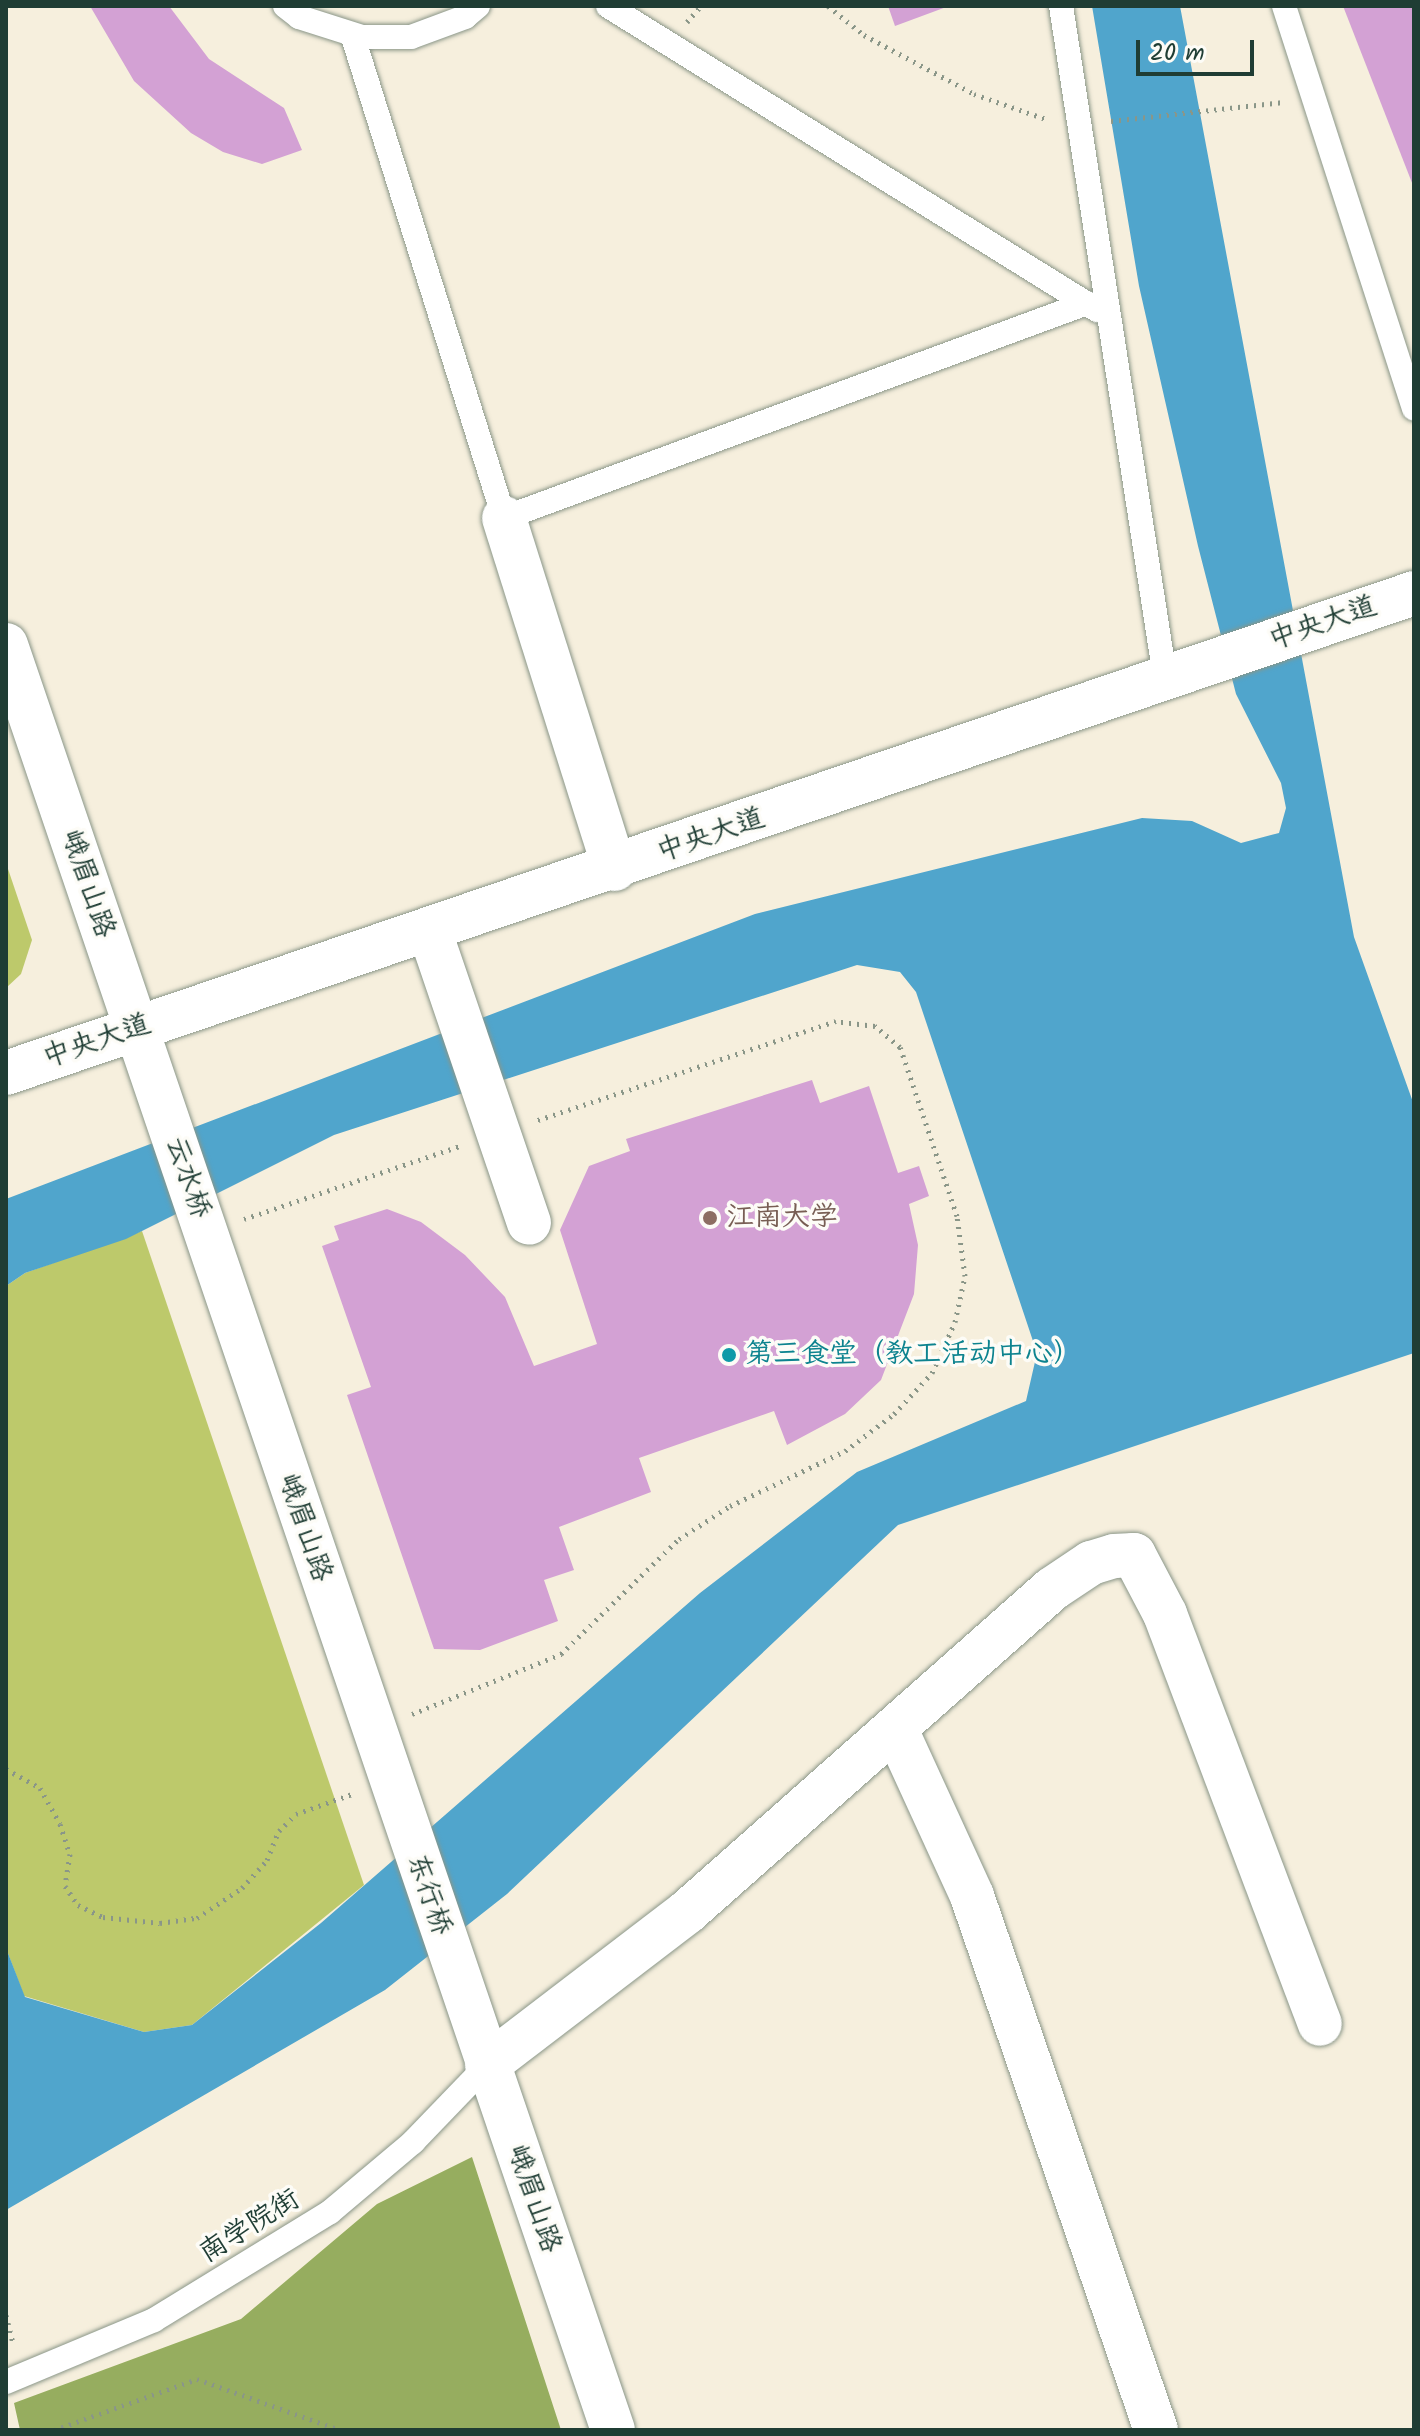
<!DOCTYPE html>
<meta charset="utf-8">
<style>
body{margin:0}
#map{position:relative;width:1420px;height:2436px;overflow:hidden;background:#f6efdd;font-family:Kalam,"LXGW WenKai TC",sans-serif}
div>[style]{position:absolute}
.green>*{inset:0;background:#bdc96b}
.forest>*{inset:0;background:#96ad5f}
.water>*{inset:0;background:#50a5cc}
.building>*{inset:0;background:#d3a1d4}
.path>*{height:5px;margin-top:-2.5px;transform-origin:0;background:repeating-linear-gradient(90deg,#8a9688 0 2px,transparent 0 8px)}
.roads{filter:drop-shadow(0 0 2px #8a9688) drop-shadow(0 0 2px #8a9688)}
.service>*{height:24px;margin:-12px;padding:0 12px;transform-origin:12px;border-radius:12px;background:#fff}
.minor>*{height:44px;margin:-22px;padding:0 22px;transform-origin:22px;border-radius:22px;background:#fff}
.dots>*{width:22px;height:22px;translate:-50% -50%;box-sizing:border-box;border:4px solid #fdfcf7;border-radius:50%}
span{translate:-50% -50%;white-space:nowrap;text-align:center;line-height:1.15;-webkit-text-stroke:7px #fdfcf7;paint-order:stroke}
.street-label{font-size:28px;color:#1f3d34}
.education-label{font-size:28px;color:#785e54}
.left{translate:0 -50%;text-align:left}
.culture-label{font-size:28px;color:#0d838f}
.frame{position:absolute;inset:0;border:8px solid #1f3d34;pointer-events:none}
.scale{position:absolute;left:1136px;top:40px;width:118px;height:36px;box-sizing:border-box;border:4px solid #1f3d34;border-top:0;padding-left:10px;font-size:24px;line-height:28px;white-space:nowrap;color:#1f3d34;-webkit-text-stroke:6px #fdfcf7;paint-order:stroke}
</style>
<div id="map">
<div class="green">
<i style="clip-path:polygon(6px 863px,32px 940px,21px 974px,6px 988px)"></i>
<i style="clip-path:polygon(142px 1231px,364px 1885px,192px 2025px,144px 2032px,24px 1996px,6px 1948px,6px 1286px,25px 1273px)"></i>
</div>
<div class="forest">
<i style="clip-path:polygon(472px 2157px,561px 2430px,20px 2430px,14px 2403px,241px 2319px,377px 2204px)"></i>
</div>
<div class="water">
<i style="clip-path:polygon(1092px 6px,1180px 6px,1354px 937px,1414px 1105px,1414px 1353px,898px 1525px,507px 1894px,385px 1990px,6px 2210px,6px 1948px,25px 1997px,144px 2032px,192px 2025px,321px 1923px,700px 1593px,857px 1472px,1026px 1401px,1037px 1353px,916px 992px,900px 972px,857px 965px,334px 1135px,126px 1239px,25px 1273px,6px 1286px,6px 1199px,755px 914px,1142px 818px,1192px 821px,1241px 843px,1279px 833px,1286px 808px,1281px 783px,1236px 694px,1198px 546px,1139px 286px)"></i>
</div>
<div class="building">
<i style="clip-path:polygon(90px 6px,169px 6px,209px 59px,284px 108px,302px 150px,262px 164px,223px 152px,191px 133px,134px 81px)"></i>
<i style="clip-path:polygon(888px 6px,949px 6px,895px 26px)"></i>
<i style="clip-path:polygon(1343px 6px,1414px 6px,1414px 188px)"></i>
<i style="clip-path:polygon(812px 1080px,820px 1103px,869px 1086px,898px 1173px,919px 1166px,929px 1196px,909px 1204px,918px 1245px,914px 1294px,881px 1380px,845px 1414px,787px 1445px,774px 1411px,639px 1458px,651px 1492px,559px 1527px,574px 1570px,544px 1580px,558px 1621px,480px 1650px,434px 1649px,347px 1395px,371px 1387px,322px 1246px,339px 1240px,334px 1226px,387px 1209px,421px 1222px,465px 1255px,505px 1297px,534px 1366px,597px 1344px,560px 1230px,589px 1166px,630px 1151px,626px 1139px)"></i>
</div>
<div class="path">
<i style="left:828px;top:6px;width:46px;rotate:38.9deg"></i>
<i style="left:864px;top:35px;width:125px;rotate:28.2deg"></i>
<i style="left:974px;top:94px;width:79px;rotate:19.1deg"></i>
<i style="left:687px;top:22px;width:21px;rotate:-49deg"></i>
<i style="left:1111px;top:121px;width:174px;rotate:-6.3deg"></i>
<i style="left:244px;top:1219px;width:230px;rotate:-18.7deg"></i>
<i style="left:412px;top:1714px;width:161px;rotate:-21.9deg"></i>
<i style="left:561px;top:1654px;width:165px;rotate:-44.3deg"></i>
<i style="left:679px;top:1539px;width:61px;rotate:-32.9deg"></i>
<i style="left:730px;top:1506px;width:127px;rotate:-25.6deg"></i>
<i style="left:845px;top:1451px;width:61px;rotate:-37.1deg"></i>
<i style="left:894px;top:1414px;width:56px;rotate:-47.2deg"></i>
<i style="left:932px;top:1373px;width:56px;rotate:-65.7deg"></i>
<i style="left:955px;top:1322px;width:47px;rotate:-77.7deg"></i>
<i style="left:965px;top:1276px;width:61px;rotate:-97.6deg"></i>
<i style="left:957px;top:1216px;width:178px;rotate:-108.6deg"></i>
<i style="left:900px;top:1047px;width:33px;rotate:-140deg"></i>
<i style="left:875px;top:1026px;width:39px;rotate:-173deg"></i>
<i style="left:836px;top:1021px;width:316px;rotate:161.6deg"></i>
<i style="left:6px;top:1769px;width:39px;rotate:29deg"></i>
<i style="left:40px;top:1788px;width:41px;rotate:60.9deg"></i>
<i style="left:60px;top:1824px;width:32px;rotate:72deg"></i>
<i style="left:70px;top:1854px;width:32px;rotate:99deg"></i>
<i style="left:65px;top:1886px;width:23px;rotate:56deg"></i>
<i style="left:78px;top:1905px;width:28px;rotate:26deg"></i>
<i style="left:103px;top:1917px;width:57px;rotate:6deg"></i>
<i style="left:160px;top:1923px;width:37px;rotate:-8deg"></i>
<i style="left:197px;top:1918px;width:54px;rotate:-33.7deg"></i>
<i style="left:242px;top:1888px;width:38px;rotate:-48deg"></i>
<i style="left:267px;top:1860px;width:31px;rotate:-68deg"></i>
<i style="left:279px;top:1831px;width:24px;rotate:-45deg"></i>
<i style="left:296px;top:1814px;width:63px;rotate:-19.6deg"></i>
<i style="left:6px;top:2315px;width:30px;rotate:76deg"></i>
<i style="left:54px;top:2430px;width:152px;rotate:-19.6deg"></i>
<i style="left:197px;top:2379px;width:152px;rotate:19.6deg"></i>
</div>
<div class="roads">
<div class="service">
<i style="left:285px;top:6px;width:18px;rotate:38deg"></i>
<i style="left:299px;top:17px;width:66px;rotate:17.6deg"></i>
<i style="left:362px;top:37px;width:49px"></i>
<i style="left:411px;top:37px;width:58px;rotate:-20.3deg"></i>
<i style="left:465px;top:17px;width:17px;rotate:-40deg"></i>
<i style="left:608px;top:6px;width:576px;rotate:31.87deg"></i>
<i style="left:1061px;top:6px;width:679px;rotate:81.19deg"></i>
<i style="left:1284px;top:6px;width:423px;rotate:72.1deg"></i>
<i style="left:353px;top:37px;width:504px;rotate:72.57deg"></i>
<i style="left:504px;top:518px;width:621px;rotate:-20.24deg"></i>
<i style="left:6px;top:2382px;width:160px;rotate:-22.7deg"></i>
<i style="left:154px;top:2320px;width:206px;rotate:-31.5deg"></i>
<i style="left:330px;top:2212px;width:109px;rotate:-40.1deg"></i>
<i style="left:413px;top:2142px;width:107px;rotate:-46.1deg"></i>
</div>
<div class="minor">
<i style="left:504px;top:518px;width:368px;rotate:72.5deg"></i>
<i style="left:6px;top:645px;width:1885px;rotate:71.22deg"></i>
<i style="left:430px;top:932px;width:307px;rotate:71.2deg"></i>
<i style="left:6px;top:1073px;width:1488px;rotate:-18.82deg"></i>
<i style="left:897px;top:1732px;width:180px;rotate:65.4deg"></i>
<i style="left:972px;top:1896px;width:565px;rotate:70.99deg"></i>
<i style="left:487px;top:2065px;width:252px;rotate:-37.4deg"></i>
<i style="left:687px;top:1912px;width:487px;rotate:-41.5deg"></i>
<i style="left:1052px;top:1589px;width:47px;rotate:-33.7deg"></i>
<i style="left:1091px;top:1563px;width:24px;rotate:-17deg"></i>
<i style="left:1114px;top:1556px;width:20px;rotate:-3deg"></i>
<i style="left:1134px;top:1555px;width:67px;rotate:62.3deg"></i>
<i style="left:1165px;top:1614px;width:438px;rotate:69.3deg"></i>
</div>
</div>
<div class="dots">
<i style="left:710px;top:1218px;background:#8d6e63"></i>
<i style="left:729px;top:1355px;background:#0f9aa8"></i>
</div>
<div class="street-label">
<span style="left:1323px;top:624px;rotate:-19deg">中央大道</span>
<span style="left:711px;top:836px;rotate:-19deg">中央大道</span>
<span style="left:87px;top:884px;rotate:71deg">峨眉山路</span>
<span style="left:97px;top:1042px;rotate:-19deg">中央大道</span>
<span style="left:187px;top:1178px;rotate:71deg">云水桥</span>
<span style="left:304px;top:1528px;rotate:71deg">峨眉山路</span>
<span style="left:428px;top:1895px;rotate:71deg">东行桥</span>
<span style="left:533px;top:2199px;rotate:71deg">峨眉山路</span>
<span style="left:250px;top:2227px;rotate:-32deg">南学院街</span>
</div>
<div class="education-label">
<span class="left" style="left:726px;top:1218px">江南大学</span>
</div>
<div class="culture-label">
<span class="left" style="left:745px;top:1355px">第三食堂（教工活动中心）</span>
</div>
<div class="frame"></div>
<div class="scale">20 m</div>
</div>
